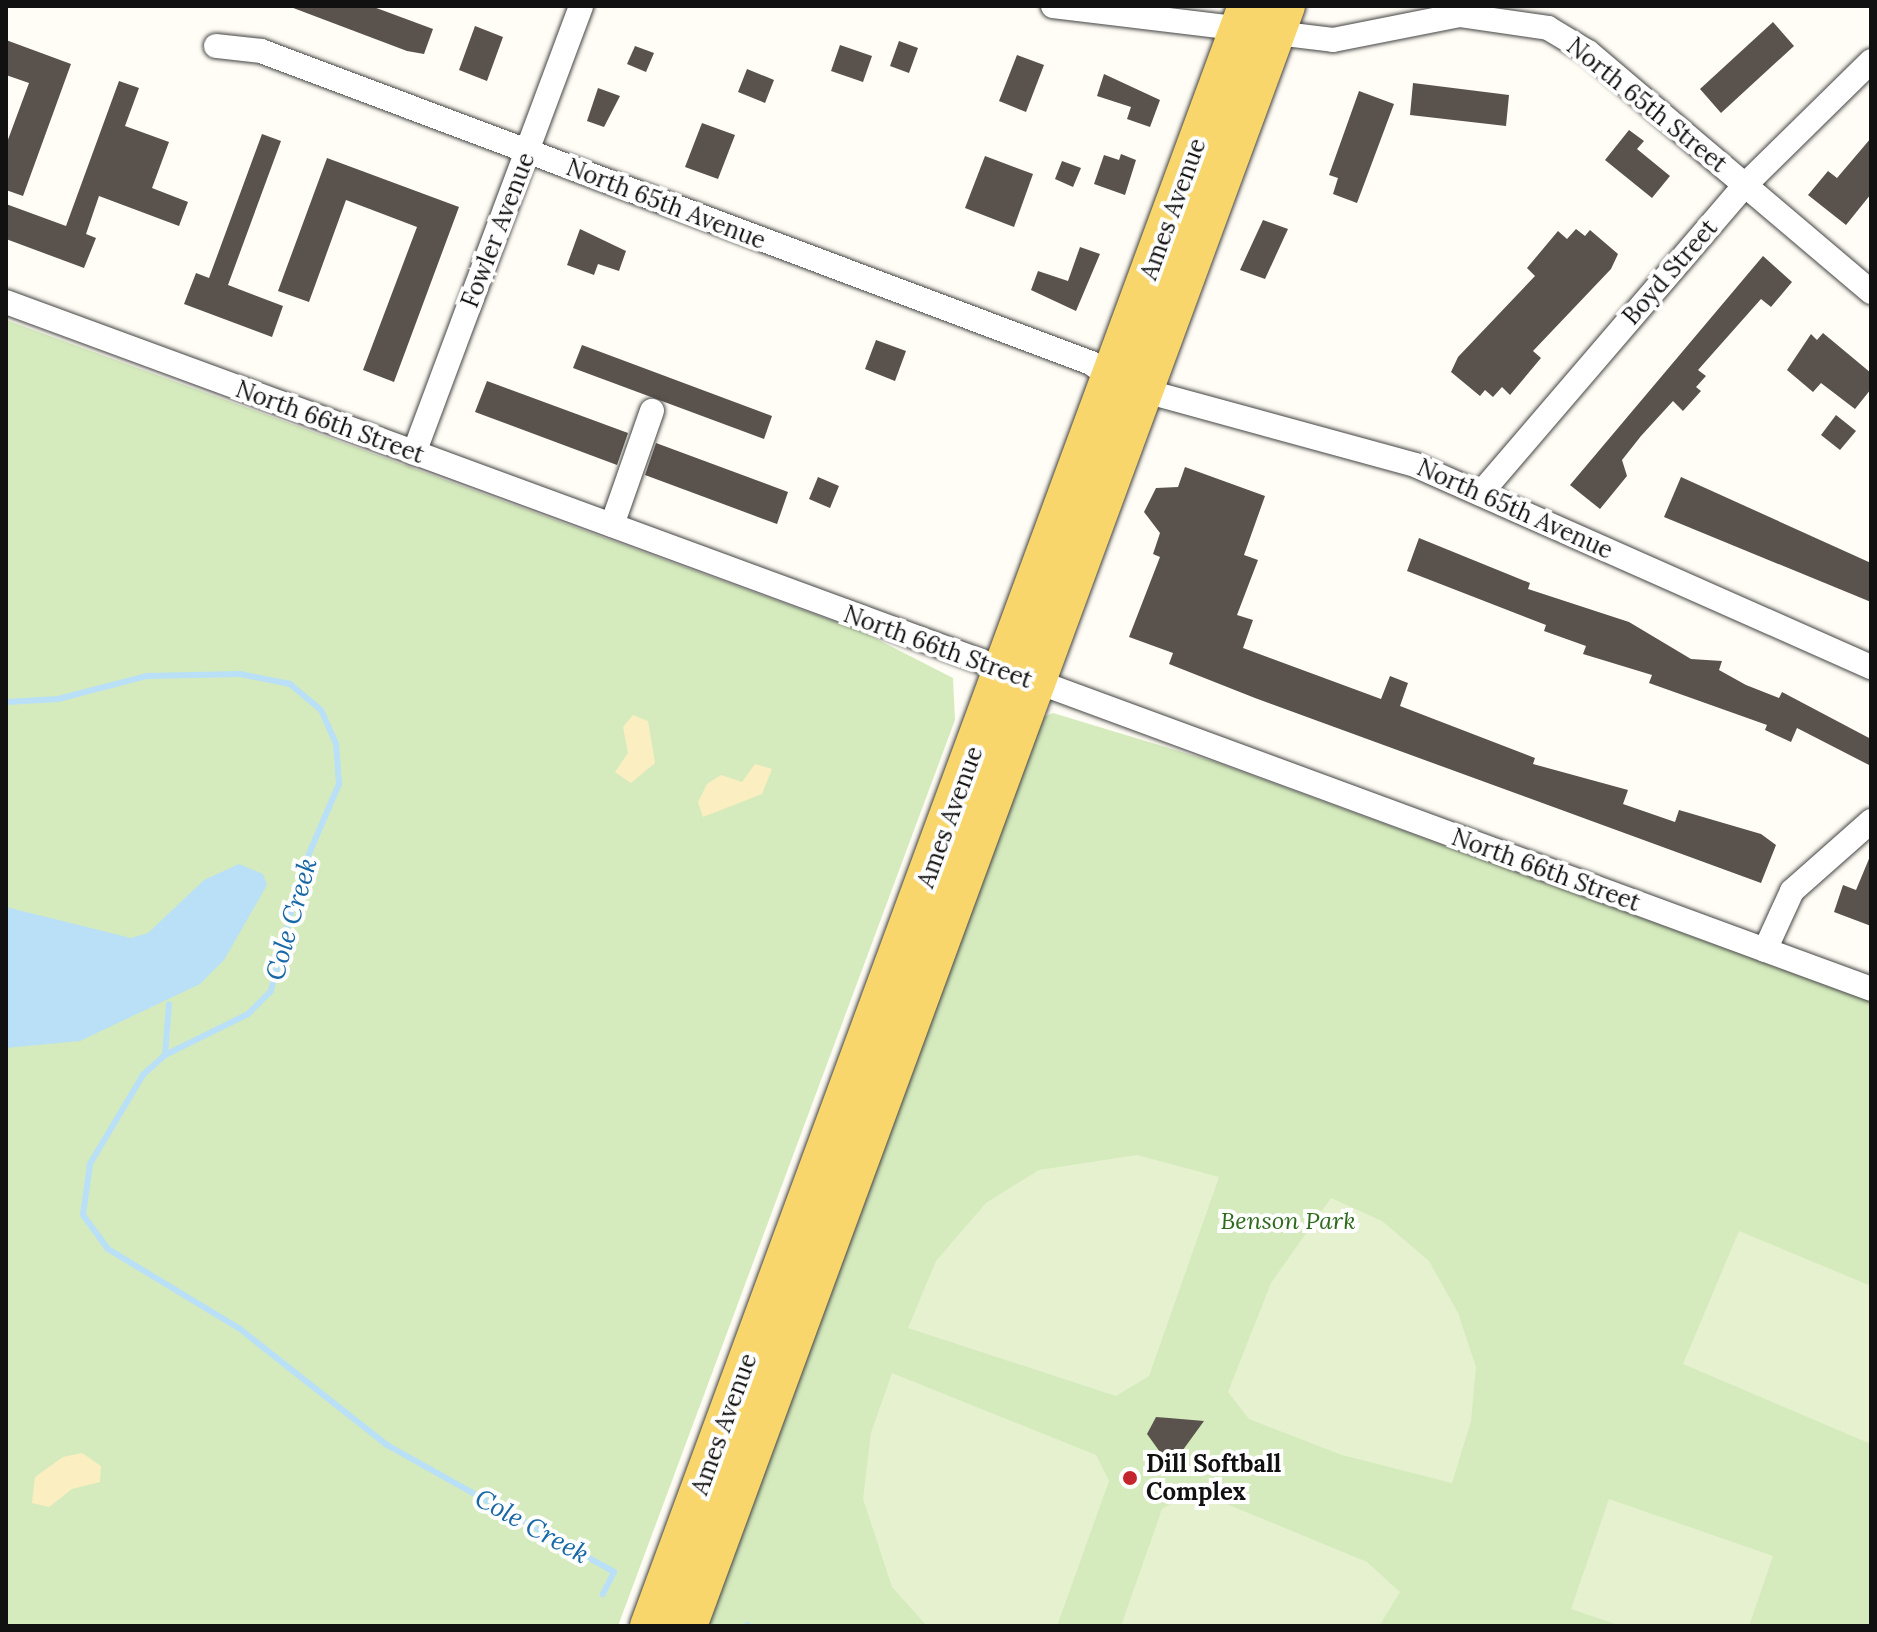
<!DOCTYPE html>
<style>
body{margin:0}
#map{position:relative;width:1877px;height:1632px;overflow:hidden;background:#fffdf5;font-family:Lora,serif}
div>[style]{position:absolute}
.green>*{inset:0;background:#d5ebbd}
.sand>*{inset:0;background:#fbeec1}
.pitch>*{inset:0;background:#e6f2cf}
.water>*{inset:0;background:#b9e0f7}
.stream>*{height:6px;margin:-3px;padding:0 3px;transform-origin:3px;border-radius:3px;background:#b9e0f7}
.building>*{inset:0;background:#5a524d}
.roads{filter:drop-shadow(0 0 2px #444) drop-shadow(0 0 2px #444)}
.minor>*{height:24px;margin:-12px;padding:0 12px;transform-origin:12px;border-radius:12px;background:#fff}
.primary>*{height:38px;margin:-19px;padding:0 19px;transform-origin:19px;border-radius:19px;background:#f9d66b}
.dots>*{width:22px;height:22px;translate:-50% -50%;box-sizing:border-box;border:4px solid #fff;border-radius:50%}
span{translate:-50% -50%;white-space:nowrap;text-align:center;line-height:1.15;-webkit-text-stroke:8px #fff;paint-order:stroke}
.street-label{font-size:24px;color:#111}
.park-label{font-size:24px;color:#2f6b1f;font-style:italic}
.poi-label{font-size:24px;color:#111;font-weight:700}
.left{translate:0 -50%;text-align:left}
.water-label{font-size:26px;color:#1768a6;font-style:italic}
.frame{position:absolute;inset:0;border:8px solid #111;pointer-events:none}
</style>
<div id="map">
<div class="green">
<i style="clip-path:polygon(6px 320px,863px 632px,953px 678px,955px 720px,618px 1626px,6px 1626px)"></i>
<i style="clip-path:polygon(1053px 713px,1215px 762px,1871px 1002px,1871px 1626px,704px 1626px,1044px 717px)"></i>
</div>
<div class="sand">
<i style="clip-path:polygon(633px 715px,648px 721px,655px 763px,631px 783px,615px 772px,628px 753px,623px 727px)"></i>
<i style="clip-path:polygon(755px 764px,772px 769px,762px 794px,703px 817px,698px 802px,707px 784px,721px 775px,742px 782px)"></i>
<i style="clip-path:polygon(82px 1453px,101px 1466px,100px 1482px,72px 1489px,49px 1507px,32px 1503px,35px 1477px,63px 1457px)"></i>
</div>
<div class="pitch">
<i style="clip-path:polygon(1137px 1155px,1219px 1177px,1149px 1376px,1116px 1396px,908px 1328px,936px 1261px,986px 1203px,1039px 1170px)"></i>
<i style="clip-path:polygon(1331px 1198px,1382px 1221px,1429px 1261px,1458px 1313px,1476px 1367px,1471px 1421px,1452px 1483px,1342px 1455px,1249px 1419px,1228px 1392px,1271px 1283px)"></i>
<i style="clip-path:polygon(1739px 1231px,1871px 1286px,1871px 1444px,1683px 1364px)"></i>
<i style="clip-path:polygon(892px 1373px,1096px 1455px,1109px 1481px,1057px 1626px,927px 1626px,892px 1587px,863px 1499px,871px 1433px)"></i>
<i style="clip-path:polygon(1193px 1490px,1367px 1562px,1400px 1592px,1379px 1626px,1121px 1626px,1162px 1509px)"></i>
<i style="clip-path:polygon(1609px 1499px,1773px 1556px,1749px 1626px,1621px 1626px,1571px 1609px)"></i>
</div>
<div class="water">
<i style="clip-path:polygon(239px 864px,263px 874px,267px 885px,224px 960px,200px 984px,80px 1041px,6px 1048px,6px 907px,131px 938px,148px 933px,204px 880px)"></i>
</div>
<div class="stream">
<i style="left:6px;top:702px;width:52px;rotate:-3.3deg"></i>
<i style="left:58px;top:699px;width:91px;rotate:-14.6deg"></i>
<i style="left:146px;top:676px;width:94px;rotate:-1.2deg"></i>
<i style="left:240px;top:674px;width:51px;rotate:11.3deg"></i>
<i style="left:290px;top:684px;width:40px;rotate:40deg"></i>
<i style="left:321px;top:710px;width:37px;rotate:66deg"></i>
<i style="left:336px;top:744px;width:40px;rotate:85.7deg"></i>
<i style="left:339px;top:784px;width:94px;rotate:113.3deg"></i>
<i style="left:302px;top:870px;width:125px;rotate:104.4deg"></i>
<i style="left:271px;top:991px;width:33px;rotate:135deg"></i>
<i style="left:248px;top:1014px;width:93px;rotate:153.7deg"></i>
<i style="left:165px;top:1055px;width:30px;rotate:138deg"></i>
<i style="left:143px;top:1075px;width:104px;rotate:120.8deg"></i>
<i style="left:90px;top:1164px;width:51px;rotate:97.8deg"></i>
<i style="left:83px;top:1215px;width:42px;rotate:53.7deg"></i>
<i style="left:108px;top:1249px;width:154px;rotate:31.2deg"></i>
<i style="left:240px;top:1329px;width:187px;rotate:38.3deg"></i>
<i style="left:387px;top:1445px;width:260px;rotate:29.2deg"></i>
<i style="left:614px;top:1572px;width:25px;rotate:117deg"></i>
<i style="left:165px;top:1055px;width:51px;rotate:-85.5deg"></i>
<i style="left:747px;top:1625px;width:1px;rotate:45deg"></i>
</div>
<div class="building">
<i style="clip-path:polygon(288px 6px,371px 6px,433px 29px,424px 54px,407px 51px)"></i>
<i style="clip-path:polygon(1773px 22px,1794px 46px,1721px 113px,1700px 89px)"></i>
<i style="clip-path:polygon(475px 26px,503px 37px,487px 81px,459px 70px)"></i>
<i style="clip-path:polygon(6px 40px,71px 64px,23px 196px,6px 190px,6px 145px,29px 83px,6px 75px)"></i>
<i style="clip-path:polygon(899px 41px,918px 48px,909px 73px,890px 66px)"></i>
<i style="clip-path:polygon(840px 45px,872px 56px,863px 82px,831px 71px)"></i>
<i style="clip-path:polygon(635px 46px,654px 53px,646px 72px,627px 64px)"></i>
<i style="clip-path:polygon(1017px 55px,1044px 65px,1026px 112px,999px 101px)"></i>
<i style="clip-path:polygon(747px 69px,774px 80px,765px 103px,738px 92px)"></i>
<i style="clip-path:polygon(1104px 74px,1160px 100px,1150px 127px,1127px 119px,1131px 107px,1097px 96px)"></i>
<i style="clip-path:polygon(119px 81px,139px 88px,125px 126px,169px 142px,152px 188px,188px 202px,179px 226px,99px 196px,86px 234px,96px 238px,84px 268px,6px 239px,6px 204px,66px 226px)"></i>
<i style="clip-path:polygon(1413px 83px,1509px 95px,1506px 126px,1410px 115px)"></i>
<i style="clip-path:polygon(598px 88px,620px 96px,604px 127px,587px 121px)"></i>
<i style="clip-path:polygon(1359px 91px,1394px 104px,1357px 203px,1333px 194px,1338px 178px,1329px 175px)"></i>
<i style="clip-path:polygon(702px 123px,735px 135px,718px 179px,685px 167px)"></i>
<i style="clip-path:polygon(1629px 130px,1644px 141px,1637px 149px,1670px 176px,1652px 198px,1605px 160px)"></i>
<i style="clip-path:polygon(262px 134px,281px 141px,228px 285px,283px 306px,272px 337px,184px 304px,196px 273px,209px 278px)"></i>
<i style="clip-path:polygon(1871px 138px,1871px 194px,1846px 225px,1808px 195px,1828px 171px,1837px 178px)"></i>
<i style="clip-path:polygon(1121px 154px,1136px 160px,1125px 195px,1094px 184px,1104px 155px,1119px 160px)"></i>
<i style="clip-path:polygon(985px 156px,1033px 174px,1014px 227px,965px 208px)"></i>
<i style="clip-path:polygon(327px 158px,459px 207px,394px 382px,363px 370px,417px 227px,346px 200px,309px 302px,278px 291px)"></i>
<i style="clip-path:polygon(1062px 161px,1081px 168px,1073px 187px,1055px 179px)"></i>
<i style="clip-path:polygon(1263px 220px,1288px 229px,1265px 279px,1240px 270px)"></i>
<i style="clip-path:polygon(580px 229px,626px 251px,619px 271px,598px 264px,594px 275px,567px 265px)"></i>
<i style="clip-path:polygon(1576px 229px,1585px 236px,1590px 230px,1618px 254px,1611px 269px,1533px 351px,1541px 358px,1510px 395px,1502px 387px,1493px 397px,1485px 390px,1480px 396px,1451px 372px,1458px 357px,1535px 276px,1527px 268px,1558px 231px,1567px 239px)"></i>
<i style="clip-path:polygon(1080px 247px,1100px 254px,1076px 311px,1031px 290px,1038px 271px,1068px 281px)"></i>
<i style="clip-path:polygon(1763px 256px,1792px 282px,1771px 307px,1761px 299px,1698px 370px,1706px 376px,1696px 387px,1701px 391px,1683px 411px,1673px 401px,1641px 436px,1622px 460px,1627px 476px,1600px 509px,1570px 485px)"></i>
<i style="clip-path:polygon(1823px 333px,1871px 373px,1871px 389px,1855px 409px,1821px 383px,1813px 392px,1787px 370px,1811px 334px,1817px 340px)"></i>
<i style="clip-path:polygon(876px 340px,906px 351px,895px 381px,865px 369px)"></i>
<i style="clip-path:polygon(582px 345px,772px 416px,764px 439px,573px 368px)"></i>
<i style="clip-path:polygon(487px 381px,628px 433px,617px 465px,475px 412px)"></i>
<i style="clip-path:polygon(1836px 415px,1856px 431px,1840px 450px,1821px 435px)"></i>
<i style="clip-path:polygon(656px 443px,788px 492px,777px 524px,645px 475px)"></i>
<i style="clip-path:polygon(1185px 467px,1265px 496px,1244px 555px,1258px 560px,1237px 615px,1253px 620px,1243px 648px,1381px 699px,1390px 676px,1408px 683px,1400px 706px,1535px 758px,1533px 764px,1628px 790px,1623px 804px,1675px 822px,1679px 810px,1761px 834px,1776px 845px,1761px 883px,1255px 698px,1169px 664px,1173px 653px,1129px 637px,1160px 557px,1153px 554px,1160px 533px,1144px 512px,1156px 488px,1178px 487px)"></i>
<i style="clip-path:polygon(818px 477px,839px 486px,830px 508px,809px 499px)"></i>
<i style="clip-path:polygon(1681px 477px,1871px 563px,1871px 602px,1664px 517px)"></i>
<i style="clip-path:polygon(1419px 538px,1530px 583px,1528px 589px,1629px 622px,1691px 659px,1722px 661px,1719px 670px,1746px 685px,1779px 698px,1782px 692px,1871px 739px,1871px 766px,1797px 728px,1791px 742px,1765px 730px,1767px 725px,1649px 683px,1652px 675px,1583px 654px,1586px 646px,1544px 631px,1546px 625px,1407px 571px)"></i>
<i style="clip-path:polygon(1871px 854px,1871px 926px,1834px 912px,1843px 885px,1856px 890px)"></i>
<i style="clip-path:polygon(1156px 1417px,1169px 1418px,1204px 1421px,1180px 1454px,1165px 1459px,1147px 1434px)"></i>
</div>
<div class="roads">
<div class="minor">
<i style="left:1053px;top:6px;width:282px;rotate:6.9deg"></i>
<i style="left:1333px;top:40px;width:128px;rotate:-11.2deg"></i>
<i style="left:1459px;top:15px;width:90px;rotate:8.3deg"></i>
<i style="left:1548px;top:28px;width:47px;rotate:31deg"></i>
<i style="left:1588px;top:52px;width:371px;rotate:40.3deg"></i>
<i style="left:216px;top:46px;width:45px;rotate:6.3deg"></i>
<i style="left:261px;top:51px;width:887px;rotate:20.6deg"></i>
<i style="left:1091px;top:363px;width:26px;rotate:36deg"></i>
<i style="left:6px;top:302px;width:1988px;rotate:20.22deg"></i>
<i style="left:1145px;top:391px;width:280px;rotate:15.3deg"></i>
<i style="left:1415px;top:465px;width:499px;rotate:23.9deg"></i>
<i style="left:414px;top:453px;width:477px;rotate:-69.5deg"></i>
<i style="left:1481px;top:493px;width:406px;rotate:-49.4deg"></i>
<i style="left:1745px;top:185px;width:177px;rotate:-44.5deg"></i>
<i style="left:612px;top:525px;width:121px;rotate:-70.7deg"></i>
<i style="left:1765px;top:950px;width:65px;rotate:-65.4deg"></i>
<i style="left:1792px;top:891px;width:106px;rotate:-41.5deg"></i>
</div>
<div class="primary">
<i style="left:649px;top:1626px;width:1727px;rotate:-69.74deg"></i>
<i style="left:688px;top:1626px;width:1727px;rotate:-69.74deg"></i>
</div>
</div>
<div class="dots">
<i style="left:1130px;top:1478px;background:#c4262e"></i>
</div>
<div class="street-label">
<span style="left:1647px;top:105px;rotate:39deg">North 65th Street</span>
<span style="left:666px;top:204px;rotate:21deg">North 65th Avenue</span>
<span style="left:1173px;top:209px;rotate:-70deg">Ames Avenue</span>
<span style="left:498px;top:230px;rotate:-69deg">Fowler Avenue</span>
<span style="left:1670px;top:272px;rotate:-49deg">Boyd Street</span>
<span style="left:330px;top:422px;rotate:20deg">North 66th Street</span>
<span style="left:1515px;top:509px;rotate:24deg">North 65th Avenue</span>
<span style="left:938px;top:647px;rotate:20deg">North 66th Street</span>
<span style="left:950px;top:817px;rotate:-70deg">Ames Avenue</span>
<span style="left:1546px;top:870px;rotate:20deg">North 66th Street</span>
<span style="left:724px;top:1424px;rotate:-70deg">Ames Avenue</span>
</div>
<div class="park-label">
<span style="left:1288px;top:1221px">Benson Park</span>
</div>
<div class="poi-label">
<span class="left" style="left:1146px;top:1478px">Dill Softball<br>Complex</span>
</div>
<div class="water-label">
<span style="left:291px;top:919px;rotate:-74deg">Cole Creek</span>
<span style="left:532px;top:1526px;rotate:29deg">Cole Creek</span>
</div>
<div class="frame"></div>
</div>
